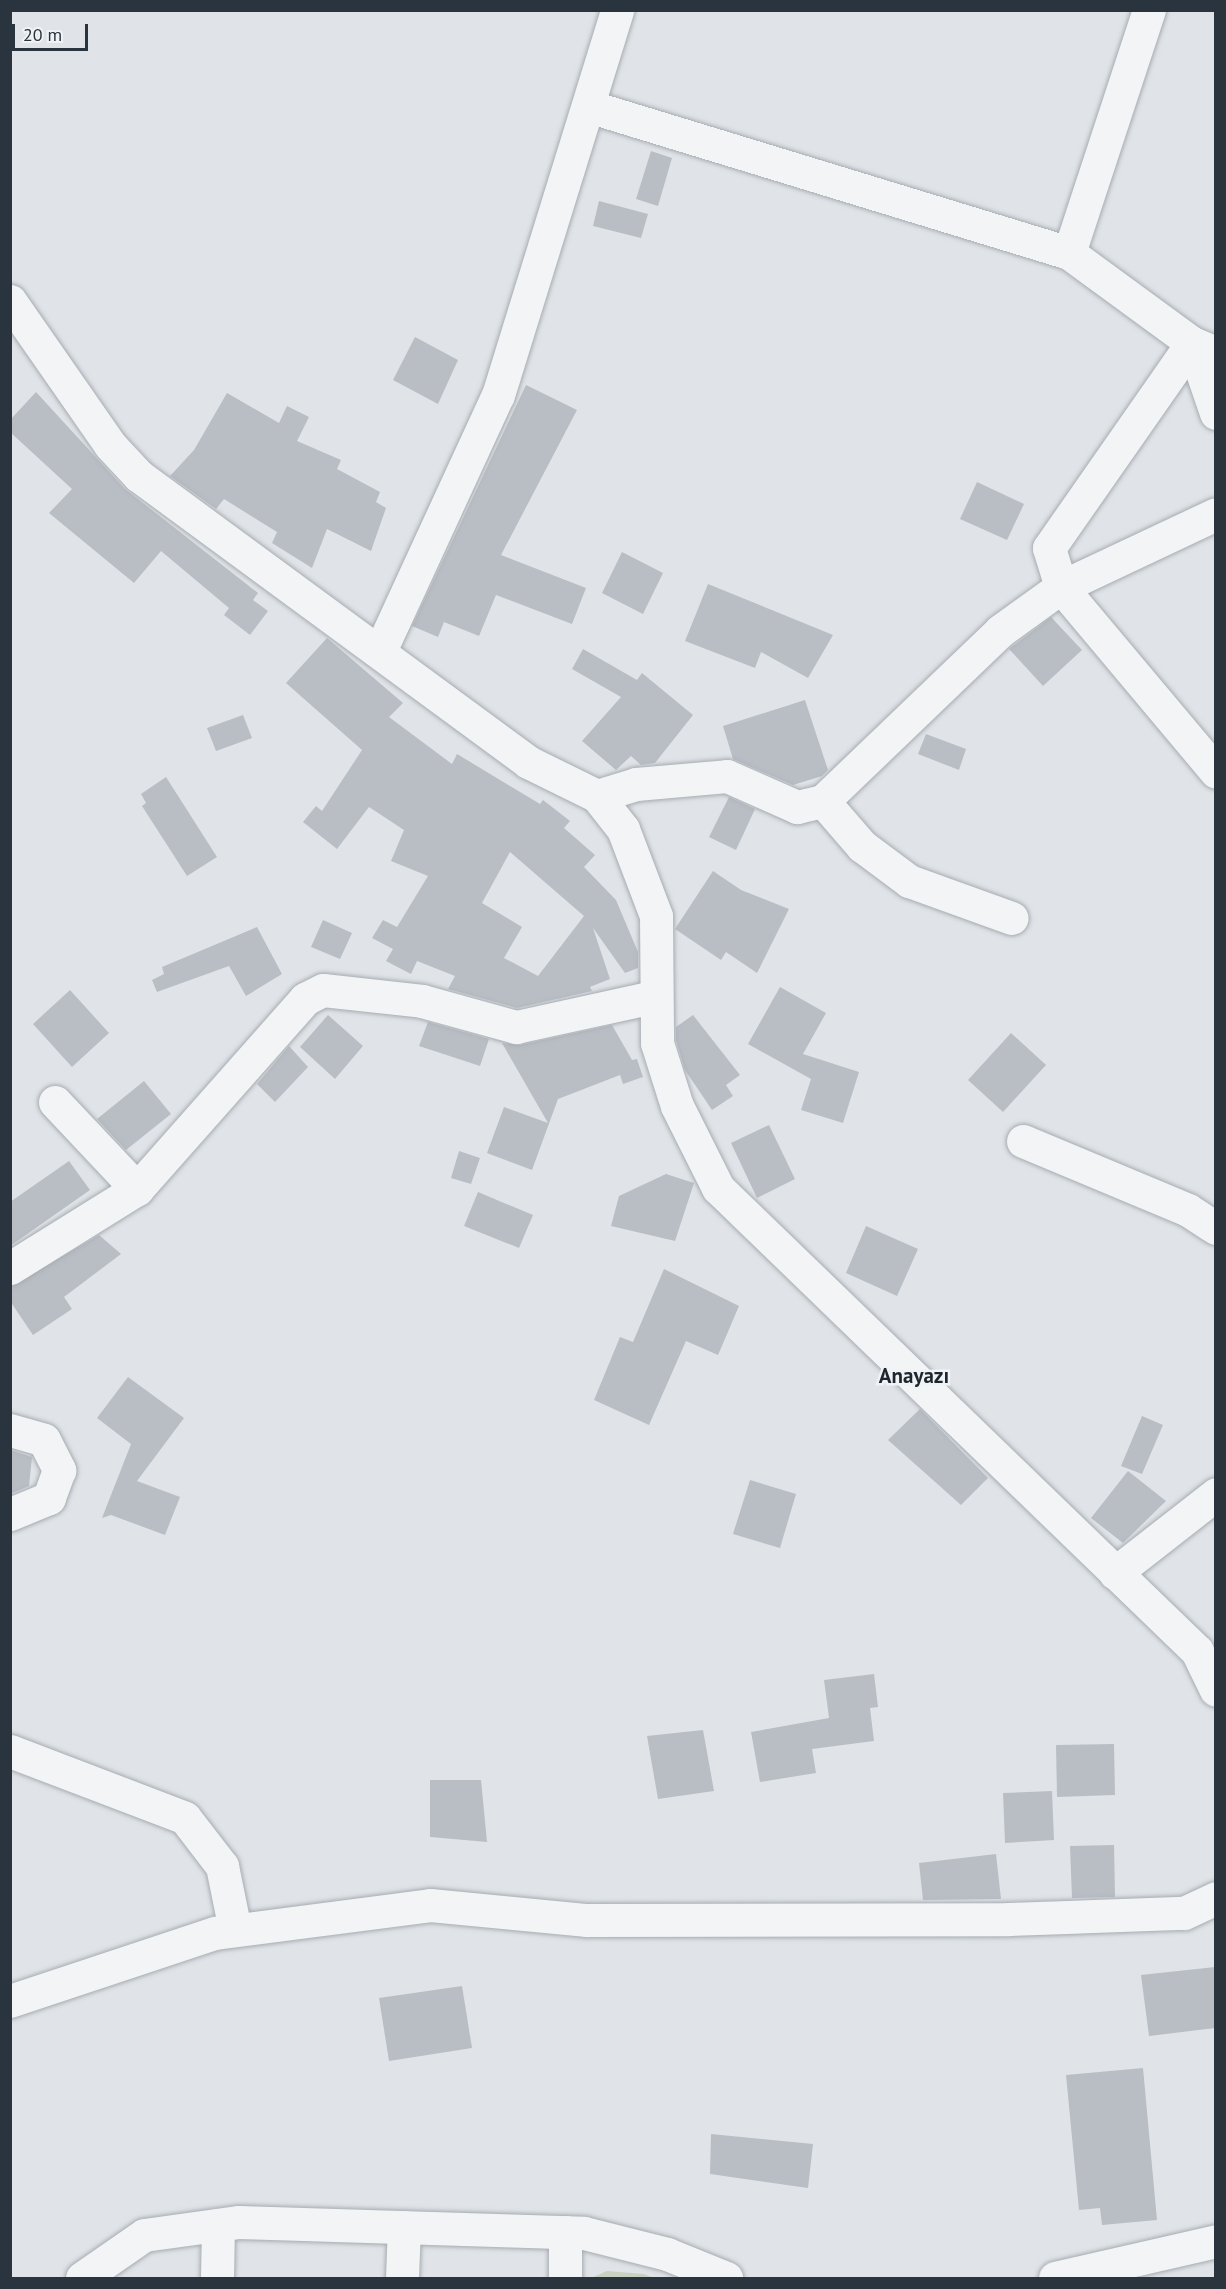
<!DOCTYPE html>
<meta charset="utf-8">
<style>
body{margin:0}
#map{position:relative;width:1226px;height:2289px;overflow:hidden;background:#e0e4e8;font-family:"PT Sans",sans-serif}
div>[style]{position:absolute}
.green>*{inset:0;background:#c8d1c2}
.building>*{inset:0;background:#b8bec4}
.roads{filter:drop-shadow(0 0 2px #a6acb2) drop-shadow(0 0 2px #a6acb2)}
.minor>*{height:33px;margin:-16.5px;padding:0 16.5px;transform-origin:16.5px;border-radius:16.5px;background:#f3f4f6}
span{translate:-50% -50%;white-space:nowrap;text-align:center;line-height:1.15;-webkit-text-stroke:5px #f0f3f5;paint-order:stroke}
.district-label{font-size:21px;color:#1d252e;font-weight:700}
.frame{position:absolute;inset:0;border:12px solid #2a343e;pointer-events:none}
.scale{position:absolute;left:12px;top:24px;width:76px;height:27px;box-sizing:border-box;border:3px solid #2a343e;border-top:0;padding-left:8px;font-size:18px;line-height:21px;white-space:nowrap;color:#2a343e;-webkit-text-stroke:4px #f0f3f5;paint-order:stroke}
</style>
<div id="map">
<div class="green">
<i style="clip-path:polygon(607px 2271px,644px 2274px,654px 2278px,591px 2278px)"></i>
</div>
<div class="building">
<i style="clip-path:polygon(651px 151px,672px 158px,658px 206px,636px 199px)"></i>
<i style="clip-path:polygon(599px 201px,648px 214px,641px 238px,593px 226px)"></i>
<i style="clip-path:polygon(415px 337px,458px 360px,438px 404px,393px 380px)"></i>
<i style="clip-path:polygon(526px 385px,577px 410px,501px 555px,586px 588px,572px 624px,496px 595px,479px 636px,444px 622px,438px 637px,412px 626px)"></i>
<i style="clip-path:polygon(36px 392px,125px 489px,258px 593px,253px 600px,268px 611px,250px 635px,224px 615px,229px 608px,161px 551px,134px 583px,49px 513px,72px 489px,10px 432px,10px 420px)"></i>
<i style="clip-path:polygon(227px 393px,279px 423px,287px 406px,309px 417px,297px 441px,341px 460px,337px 469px,380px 492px,376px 502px,386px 508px,371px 551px,327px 529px,312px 568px,272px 543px,277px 532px,224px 499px,216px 509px,170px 476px,194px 450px)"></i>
<i style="clip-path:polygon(977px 482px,1024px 504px,1007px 540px,960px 519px)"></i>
<i style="clip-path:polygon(622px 552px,663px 573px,643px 614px,602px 593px)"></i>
<i style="clip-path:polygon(708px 584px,833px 635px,808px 678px,761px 652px,755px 668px,685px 641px)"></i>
<i style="clip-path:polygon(1051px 617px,1082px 650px,1043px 686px,1009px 649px)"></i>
<i style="clip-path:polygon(evenodd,327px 638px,403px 703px,389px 717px,452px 764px,457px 754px,540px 804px,543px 800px,570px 821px,564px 828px,595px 855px,584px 867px,616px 900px,638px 952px,638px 968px,625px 973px,593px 928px,610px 979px,590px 987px,592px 991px,517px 1008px,448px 989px,455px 976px,417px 961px,411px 974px,386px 961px,393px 949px,372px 938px,383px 920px,397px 927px,428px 876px,391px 861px,404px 830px,369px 807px,337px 849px,303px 822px,316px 806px,322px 811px,362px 750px,286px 683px,327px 638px,510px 852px,584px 916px,538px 976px,504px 958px,522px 927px,482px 903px,510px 852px)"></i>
<i style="clip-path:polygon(583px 649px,637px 680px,642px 673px,693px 715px,655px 763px,641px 765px,631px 756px,616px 770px,582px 741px,621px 697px,572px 669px)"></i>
<i style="clip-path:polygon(805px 700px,828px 770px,822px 776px,793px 785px,733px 759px,723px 726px)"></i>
<i style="clip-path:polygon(243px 715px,252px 738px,216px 751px,207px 728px)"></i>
<i style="clip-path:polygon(926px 734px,966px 749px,959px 770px,918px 754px)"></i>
<i style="clip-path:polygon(166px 777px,217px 857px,187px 876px,142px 806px,146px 803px,141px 794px)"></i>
<i style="clip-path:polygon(729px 797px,755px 809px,736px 850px,709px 837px)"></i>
<i style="clip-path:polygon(713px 871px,741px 890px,789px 909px,757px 973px,726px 952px,721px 960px,675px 929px)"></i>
<i style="clip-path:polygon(323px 920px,352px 933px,340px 959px,311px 947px)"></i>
<i style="clip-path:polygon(257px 927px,282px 974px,246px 996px,229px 966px,157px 992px,152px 980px,164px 974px,162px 967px)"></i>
<i style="clip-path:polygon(780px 987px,826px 1013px,803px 1054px,859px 1072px,843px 1123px,801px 1110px,811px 1079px,748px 1044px)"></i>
<i style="clip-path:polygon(70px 990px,109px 1033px,72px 1067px,33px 1024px)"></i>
<i style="clip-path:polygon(328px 1015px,363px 1046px,335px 1079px,300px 1047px)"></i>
<i style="clip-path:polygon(693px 1015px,740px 1075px,726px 1085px,733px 1096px,712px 1110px,685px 1070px,676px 1040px,676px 1027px)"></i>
<i style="clip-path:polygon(428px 1022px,489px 1039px,480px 1066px,419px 1046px)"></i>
<i style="clip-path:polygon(612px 1025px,632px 1060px,637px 1059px,643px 1077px,623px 1084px,620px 1075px,558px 1099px,532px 1170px,487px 1153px,504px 1107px,548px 1123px,502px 1043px,520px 1045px)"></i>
<i style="clip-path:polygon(1011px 1033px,1046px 1065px,1003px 1112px,968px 1080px)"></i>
<i style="clip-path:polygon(289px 1046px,308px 1067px,275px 1102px,257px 1084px)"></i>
<i style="clip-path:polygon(144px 1081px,171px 1114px,126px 1150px,97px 1119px)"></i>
<i style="clip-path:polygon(769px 1125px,795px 1179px,757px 1198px,731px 1143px)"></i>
<i style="clip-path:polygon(459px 1151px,480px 1158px,471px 1184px,451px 1178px)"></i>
<i style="clip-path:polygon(69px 1161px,90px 1190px,10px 1246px,10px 1202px)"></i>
<i style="clip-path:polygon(666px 1174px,694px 1183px,675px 1241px,611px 1226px,619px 1196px)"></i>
<i style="clip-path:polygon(478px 1192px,533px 1215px,519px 1248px,464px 1226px)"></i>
<i style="clip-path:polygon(866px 1226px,918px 1249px,897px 1296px,846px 1273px)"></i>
<i style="clip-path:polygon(99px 1235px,121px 1254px,64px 1297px,72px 1309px,33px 1335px,10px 1301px,10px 1287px)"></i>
<i style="clip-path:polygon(664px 1269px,739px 1306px,718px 1355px,686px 1341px,649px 1425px,594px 1400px,620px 1337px,633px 1342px)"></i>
<i style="clip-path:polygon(128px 1377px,184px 1418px,137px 1481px,180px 1497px,165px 1535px,111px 1515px,102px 1518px,131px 1444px,97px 1418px)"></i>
<i style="clip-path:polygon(920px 1409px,988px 1478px,961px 1505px,888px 1440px)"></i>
<i style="clip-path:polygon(1142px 1416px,1163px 1425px,1142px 1474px,1121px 1466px)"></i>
<i style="clip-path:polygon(10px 1450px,32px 1457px,29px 1486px,10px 1494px)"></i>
<i style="clip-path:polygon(1128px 1471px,1166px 1501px,1123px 1543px,1091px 1518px)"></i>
<i style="clip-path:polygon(750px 1480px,796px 1494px,780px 1548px,733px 1534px)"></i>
<i style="clip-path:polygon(874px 1674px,878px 1707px,870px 1708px,874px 1741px,812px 1749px,816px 1773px,760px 1782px,751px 1732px,829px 1718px,824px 1680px)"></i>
<i style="clip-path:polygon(703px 1730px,714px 1791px,658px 1799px,647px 1736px)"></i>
<i style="clip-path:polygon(1114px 1744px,1115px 1795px,1057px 1797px,1056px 1745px)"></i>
<i style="clip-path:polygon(430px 1780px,481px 1780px,487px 1842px,430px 1837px)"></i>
<i style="clip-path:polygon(1052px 1791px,1054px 1840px,1005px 1843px,1003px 1793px)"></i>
<i style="clip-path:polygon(1114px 1845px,1115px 1897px,1072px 1898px,1070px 1846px)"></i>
<i style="clip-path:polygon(996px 1854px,1001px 1899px,923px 1900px,919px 1863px)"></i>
<i style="clip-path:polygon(1215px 1967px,1215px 2028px,1149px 2036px,1141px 1975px)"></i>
<i style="clip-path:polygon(462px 1986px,472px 2048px,389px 2061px,379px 1998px)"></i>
<i style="clip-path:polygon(1143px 2068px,1157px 2220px,1102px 2225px,1100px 2208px,1079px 2210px,1066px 2075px)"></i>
<i style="clip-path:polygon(711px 2134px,813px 2144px,808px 2188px,710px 2174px)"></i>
</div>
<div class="roads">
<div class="minor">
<i style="left:588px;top:106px;width:503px;rotate:16.99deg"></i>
<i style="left:1069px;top:253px;width:152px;rotate:36.2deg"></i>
<i style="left:1192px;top:343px;width:250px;rotate:124.9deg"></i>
<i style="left:1049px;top:548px;width:41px;rotate:72.9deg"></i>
<i style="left:1061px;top:587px;width:241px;rotate:50deg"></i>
<i style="left:1069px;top:253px;width:256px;rotate:-71.8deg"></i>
<i style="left:10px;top:301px;width:175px;rotate:55.2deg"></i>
<i style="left:110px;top:445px;width:42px;rotate:46.9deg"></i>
<i style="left:139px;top:476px;width:483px;rotate:36.3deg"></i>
<i style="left:528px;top:762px;width:77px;rotate:26.2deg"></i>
<i style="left:597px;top:796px;width:42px;rotate:51.8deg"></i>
<i style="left:623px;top:829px;width:93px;rotate:69.2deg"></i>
<i style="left:656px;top:916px;width:127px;rotate:89.5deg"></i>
<i style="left:657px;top:1043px;width:66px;rotate:72.4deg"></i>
<i style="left:677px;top:1106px;width:92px;rotate:63.4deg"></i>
<i style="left:718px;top:1188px;width:666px;rotate:44.03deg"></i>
<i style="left:1197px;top:1651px;width:43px;rotate:64deg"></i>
<i style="left:1216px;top:353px;width:26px;rotate:-157deg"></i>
<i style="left:1192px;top:343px;width:74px;rotate:71.1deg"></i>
<i style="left:380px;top:651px;width:282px;rotate:-65.3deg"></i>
<i style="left:498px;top:395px;width:403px;rotate:-72.8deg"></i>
<i style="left:597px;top:796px;width:41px;rotate:-17.1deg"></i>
<i style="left:636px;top:784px;width:91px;rotate:-5deg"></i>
<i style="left:727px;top:776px;width:77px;rotate:23.9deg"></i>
<i style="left:797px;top:807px;width:27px;rotate:-13deg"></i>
<i style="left:823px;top:801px;width:245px;rotate:-43.8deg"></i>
<i style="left:1000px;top:631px;width:75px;rotate:-35.8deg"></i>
<i style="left:1061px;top:587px;width:171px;rotate:-25.2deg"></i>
<i style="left:823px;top:801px;width:60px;rotate:49.1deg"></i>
<i style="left:862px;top:846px;width:59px;rotate:36.7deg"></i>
<i style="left:909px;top:881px;width:109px;rotate:19.8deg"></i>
<i style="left:55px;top:1102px;width:120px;rotate:46.7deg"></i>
<i style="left:1023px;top:1141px;width:179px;rotate:22.7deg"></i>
<i style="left:1188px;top:1210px;width:33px;rotate:33deg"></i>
<i style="left:10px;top:1268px;width:150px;rotate:-31.9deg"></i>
<i style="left:137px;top:1189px;width:254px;rotate:-48.5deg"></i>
<i style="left:305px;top:999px;width:20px;rotate:-27deg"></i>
<i style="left:323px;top:990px;width:100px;rotate:6.3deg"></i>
<i style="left:422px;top:1001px;width:98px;rotate:15.5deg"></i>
<i style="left:516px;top:1027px;width:141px;rotate:-12.3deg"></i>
<i style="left:10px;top:1430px;width:35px;rotate:16deg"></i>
<i style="left:44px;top:1440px;width:34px;rotate:63deg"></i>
<i style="left:59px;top:1470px;width:30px;rotate:110deg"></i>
<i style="left:49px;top:1498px;width:42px;rotate:157.7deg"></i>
<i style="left:1115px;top:1573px;width:128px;rotate:-38deg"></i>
<i style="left:10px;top:1751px;width:187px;rotate:20.9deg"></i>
<i style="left:185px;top:1818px;width:61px;rotate:52.4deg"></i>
<i style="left:222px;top:1866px;width:65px;rotate:78.5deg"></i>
<i style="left:10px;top:2001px;width:216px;rotate:-18.4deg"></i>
<i style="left:215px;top:1933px;width:217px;rotate:-7.4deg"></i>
<i style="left:430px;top:1905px;width:158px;rotate:5.5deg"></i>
<i style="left:587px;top:1920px;width:421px;rotate:-0.1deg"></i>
<i style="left:1008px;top:1919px;width:176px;rotate:-2deg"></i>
<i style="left:1184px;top:1913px;width:35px;rotate:-25deg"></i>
<i style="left:82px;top:2278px;width:75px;rotate:-34.7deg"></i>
<i style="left:144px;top:2235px;width:96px;rotate:-7.8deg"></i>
<i style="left:239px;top:2222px;width:345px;rotate:1.8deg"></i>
<i style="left:584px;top:2233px;width:86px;rotate:14.2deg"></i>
<i style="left:667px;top:2254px;width:64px;rotate:22.1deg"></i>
<i style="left:217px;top:2278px;width:53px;rotate:-88.9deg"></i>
<i style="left:402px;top:2278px;width:51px;rotate:-87.8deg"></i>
<i style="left:565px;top:2278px;width:46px;rotate:-90deg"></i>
<i style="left:1055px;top:2278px;width:165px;rotate:-12.9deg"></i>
</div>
</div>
<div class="district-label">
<span style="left:914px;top:1376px">Anayazı</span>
</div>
<div class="frame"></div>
<div class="scale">20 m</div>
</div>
